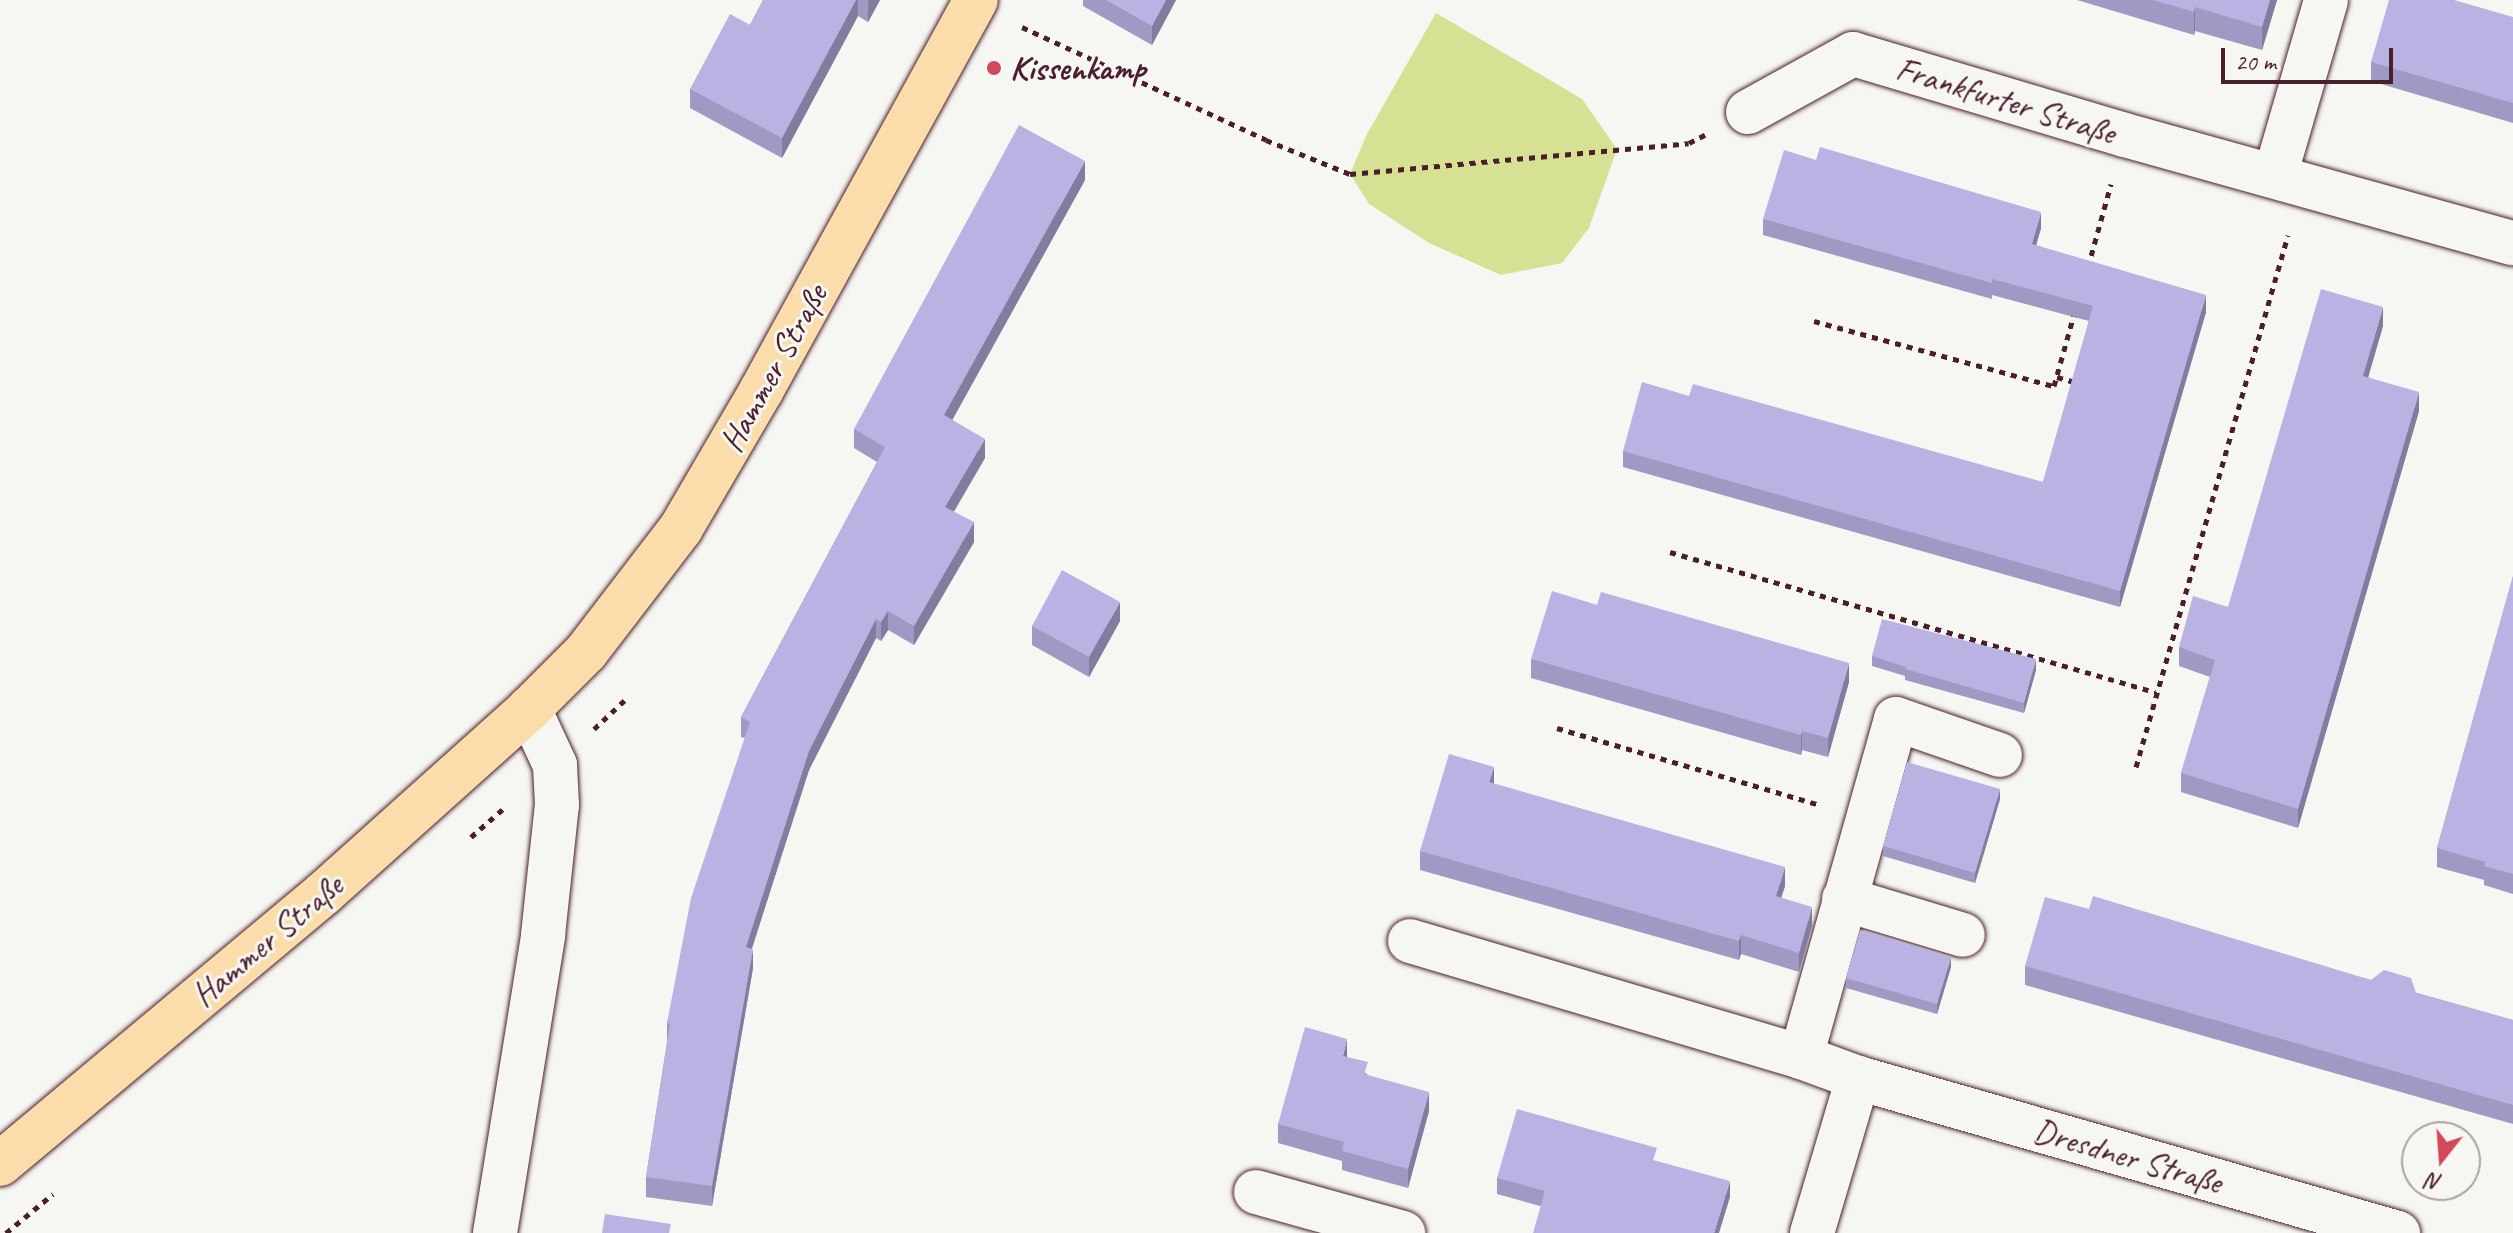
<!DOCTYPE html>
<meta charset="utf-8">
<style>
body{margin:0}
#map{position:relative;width:2513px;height:1233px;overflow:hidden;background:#f6f6f2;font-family:Caveat,sans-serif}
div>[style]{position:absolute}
.green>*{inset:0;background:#d6e194}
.path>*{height:5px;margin-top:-2.5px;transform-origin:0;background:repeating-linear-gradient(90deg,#4a1f2b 0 6px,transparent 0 12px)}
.roads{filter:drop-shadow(0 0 2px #4a1f2b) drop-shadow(0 0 2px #4a1f2b)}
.minor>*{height:44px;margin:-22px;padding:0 22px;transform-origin:22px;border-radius:22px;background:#f6f6f2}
.major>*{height:44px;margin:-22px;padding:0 22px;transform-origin:22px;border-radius:22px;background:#faddab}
.wall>*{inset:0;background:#a099c3}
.shaded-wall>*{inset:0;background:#827d9f}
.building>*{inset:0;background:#bab2e3}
.dots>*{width:22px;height:22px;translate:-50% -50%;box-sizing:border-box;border:4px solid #f6f6f2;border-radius:50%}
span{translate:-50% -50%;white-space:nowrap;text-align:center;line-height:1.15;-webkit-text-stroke:6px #f6f6f2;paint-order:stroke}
.poi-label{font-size:34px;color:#4a1f2b;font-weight:700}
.left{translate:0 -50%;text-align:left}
.street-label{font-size:34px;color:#4a1f2b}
.north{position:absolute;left:2401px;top:1121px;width:80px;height:80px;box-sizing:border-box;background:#f6f6f2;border:2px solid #b1a0a2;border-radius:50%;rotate:197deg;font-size:22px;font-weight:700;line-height:32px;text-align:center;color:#4a1f2b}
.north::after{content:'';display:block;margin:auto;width:28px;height:36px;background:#d1495b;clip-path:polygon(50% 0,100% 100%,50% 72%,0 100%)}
.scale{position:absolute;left:2221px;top:48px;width:172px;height:36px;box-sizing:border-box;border:4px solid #4a1f2b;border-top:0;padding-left:10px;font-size:24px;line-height:28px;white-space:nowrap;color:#4a1f2b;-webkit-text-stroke:6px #f6f6f2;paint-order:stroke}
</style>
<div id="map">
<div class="green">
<i style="clip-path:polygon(1436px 13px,1582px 99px,1617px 149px,1589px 228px,1562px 263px,1501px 275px,1429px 243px,1369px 204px,1350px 174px,1367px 134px)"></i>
</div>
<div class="path">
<i style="left:1022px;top:27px;width:269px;rotate:24.8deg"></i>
<i style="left:1266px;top:140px;width:91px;rotate:22deg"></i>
<i style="left:1350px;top:174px;width:340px;rotate:-5.2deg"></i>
<i style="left:1689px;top:143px;width:18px;rotate:-27deg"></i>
<i style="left:2088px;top:267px;width:86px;rotate:-74.5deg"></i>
<i style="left:1814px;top:321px;width:249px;rotate:15.2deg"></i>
<i style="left:2054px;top:386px;width:78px;rotate:-74.4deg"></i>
<i style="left:2057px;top:377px;width:19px;rotate:16deg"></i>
<i style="left:1670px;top:552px;width:505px;rotate:16.1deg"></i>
<i style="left:1557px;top:728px;width:271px;rotate:16.3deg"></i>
<i style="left:594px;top:729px;width:44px;rotate:-43.2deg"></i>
<i style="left:2136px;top:767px;width:553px;rotate:-74.05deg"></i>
<i style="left:471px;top:837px;width:43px;rotate:-41.2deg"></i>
<i style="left:6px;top:1233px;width:61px;rotate:-39.7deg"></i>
</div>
<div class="roads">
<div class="minor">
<i style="left:1748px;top:112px;width:120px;rotate:-28.9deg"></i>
<i style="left:1853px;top:54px;width:284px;rotate:16.6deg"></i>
<i style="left:2125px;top:135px;width:403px;rotate:15.6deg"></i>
<i style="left:2275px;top:176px;width:183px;rotate:-73.8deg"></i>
<i style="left:1844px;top:899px;width:124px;rotate:16.8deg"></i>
<i style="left:1410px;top:941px;width:408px;rotate:16.5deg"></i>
<i style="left:1801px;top:1057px;width:61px;rotate:20.2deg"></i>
<i style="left:1858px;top:1078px;width:562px;rotate:16.02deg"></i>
<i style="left:1801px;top:1057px;width:351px;rotate:-74.3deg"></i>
<i style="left:1896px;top:719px;width:110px;rotate:19.1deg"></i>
<i style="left:1256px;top:1192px;width:153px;rotate:15.6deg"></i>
<i style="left:495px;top:1233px;width:302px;rotate:-80.8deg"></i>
<i style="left:543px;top:935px;width:131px;rotate:-83.9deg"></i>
<i style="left:557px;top:805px;width:40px;rotate:-92.9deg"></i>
<i style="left:555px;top:765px;width:62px;rotate:-114.9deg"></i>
<i style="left:1812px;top:1233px;width:162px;rotate:-73.5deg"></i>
</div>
<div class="major">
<i style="left:0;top:1164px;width:421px;rotate:-39.9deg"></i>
<i style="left:323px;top:894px;width:277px;rotate:-41.9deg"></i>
<i style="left:529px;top:709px;width:81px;rotate:-45deg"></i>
<i style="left:586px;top:652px;width:156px;rotate:-52.5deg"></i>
<i style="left:681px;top:528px;width:159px;rotate:-59.7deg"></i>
<i style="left:761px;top:391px;width:446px;rotate:-61.2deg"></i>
</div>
</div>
<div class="wall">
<i style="clip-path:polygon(763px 0,880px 0,868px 22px,858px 16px,782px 158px,690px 108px,690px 89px,750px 25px)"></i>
<i style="clip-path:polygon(1083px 0,1176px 0,1152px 45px,1083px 6px)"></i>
<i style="clip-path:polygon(2077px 0,2277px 0,2262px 50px,2195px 31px,2194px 35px)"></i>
<i style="clip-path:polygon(2513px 17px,2513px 123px,2371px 81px,2371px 62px)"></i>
<i style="clip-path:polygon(1085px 180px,952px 420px,985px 458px,954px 512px,974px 542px,914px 645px,888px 630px,881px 641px,876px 638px,809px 770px,752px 948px,753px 968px,712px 1206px,646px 1197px,646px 1177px,667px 1042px,667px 1023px,745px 738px,741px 737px,741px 717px,877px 462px,854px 448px,854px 429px)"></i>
<i style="clip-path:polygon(1763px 219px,2041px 228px,2036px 245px,2206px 312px,2120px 607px,1623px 467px,1623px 451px,1689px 396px,2043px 482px,2089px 321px,1992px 295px,1992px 299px,1763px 235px)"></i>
<i style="clip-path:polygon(2383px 326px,2368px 377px,2419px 411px,2298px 828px,2181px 792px,2181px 773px,2210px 677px,2179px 666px,2179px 647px,2228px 607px)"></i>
<i style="clip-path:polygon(2513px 576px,2513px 894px,2484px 885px,2484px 880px,2437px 867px,2437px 848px)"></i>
<i style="clip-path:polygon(1120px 621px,1089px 677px,1032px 645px,1032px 626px)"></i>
<i style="clip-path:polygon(1872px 656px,2036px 670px,2024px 713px,1905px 680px,1905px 676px,1872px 666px)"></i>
<i style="clip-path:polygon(1531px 659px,1849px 682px,1828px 757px,1802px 750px,1801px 755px,1531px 678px)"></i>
<i style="clip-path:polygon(1494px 784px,1785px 886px,1781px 897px,1812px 926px,1799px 972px,1741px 954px,1739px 960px,1420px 870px,1420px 851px)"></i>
<i style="clip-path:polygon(2000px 799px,1975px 883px,1883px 856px,1883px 846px)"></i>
<i style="clip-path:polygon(2089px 909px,2371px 980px,2513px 1020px,2513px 1124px,2025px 985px,2025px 966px)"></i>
<i style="clip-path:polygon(1951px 967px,1937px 1014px,1846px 988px,1846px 978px)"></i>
<i style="clip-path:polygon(1347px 1057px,1368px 1075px,1429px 1111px,1408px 1188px,1342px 1170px,1342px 1161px,1278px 1143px,1278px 1124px)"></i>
<i style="clip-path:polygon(1657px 1161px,1730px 1197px,1540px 1206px,1497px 1194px,1497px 1178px)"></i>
</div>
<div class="shaded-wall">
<i style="clip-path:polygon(856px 0,858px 0,858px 16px,782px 158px,782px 138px)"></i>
<i style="clip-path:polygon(869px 0,880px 0,868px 22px,868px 2px)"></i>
<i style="clip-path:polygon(1166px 0,1176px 0,1152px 45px,1152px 26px)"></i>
<i style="clip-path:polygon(2270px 0,2277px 0,2262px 50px,2262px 27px)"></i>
<i style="clip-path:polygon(2195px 7px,2195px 31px,2194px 35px,2194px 12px)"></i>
<i style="clip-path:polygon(1085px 161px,1085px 180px,944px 435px,944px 415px)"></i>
<i style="clip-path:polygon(2041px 212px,2041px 228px,2032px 260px,2032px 244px)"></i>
<i style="clip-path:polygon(2206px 295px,2206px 312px,2120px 607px,2120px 591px)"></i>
<i style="clip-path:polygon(2383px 307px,2383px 326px,2363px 395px,2363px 376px)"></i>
<i style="clip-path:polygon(2419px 392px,2419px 411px,2298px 828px,2298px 809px)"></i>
<i style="clip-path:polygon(985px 439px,985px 458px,945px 526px,945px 507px)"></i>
<i style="clip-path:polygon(974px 522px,974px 542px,914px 645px,914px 626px)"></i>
<i style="clip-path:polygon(1120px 602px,1120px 621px,1089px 677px,1089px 657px)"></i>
<i style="clip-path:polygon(888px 611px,888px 630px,881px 641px,881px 622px)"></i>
<i style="clip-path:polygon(876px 619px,876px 638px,809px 770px,746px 967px,746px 947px,809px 751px)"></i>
<i style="clip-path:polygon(2036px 659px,2036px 670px,2024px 713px,2024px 703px)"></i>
<i style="clip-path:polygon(1849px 663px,1849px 682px,1828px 757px,1828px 738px)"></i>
<i style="clip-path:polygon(1802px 731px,1802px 750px,1801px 755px,1801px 735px)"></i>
<i style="clip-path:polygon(1494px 767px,1494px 786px,1489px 782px)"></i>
<i style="clip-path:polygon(2000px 789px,2000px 799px,1975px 883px,1975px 873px)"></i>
<i style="clip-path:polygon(1785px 867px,1785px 886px,1776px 915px,1776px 896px)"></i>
<i style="clip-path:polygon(1812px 907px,1812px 926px,1799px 972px,1799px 953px)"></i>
<i style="clip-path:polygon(1741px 935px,1741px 954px,1739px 960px,1739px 941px)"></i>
<i style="clip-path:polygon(753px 949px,753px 968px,712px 1206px,712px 1186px)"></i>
<i style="clip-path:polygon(1951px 957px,1951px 967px,1937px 1014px,1937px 1004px)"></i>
<i style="clip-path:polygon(1347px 1039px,1347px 1058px,1343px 1056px)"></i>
<i style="clip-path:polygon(1429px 1092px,1429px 1111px,1408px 1188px,1408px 1169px)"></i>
<i style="clip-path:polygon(1730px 1181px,1730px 1197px,1719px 1233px,1714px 1233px)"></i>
</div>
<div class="building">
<i style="clip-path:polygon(763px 0,856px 0,782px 138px,690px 89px,730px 14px,750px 25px)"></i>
<i style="clip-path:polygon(1106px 0,1166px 0,1152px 26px)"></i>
<i style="clip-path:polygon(2153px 0,2270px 0,2262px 27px,2195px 7px,2194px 12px)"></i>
<i style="clip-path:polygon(2389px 0,2454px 0,2513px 17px,2513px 103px,2371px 62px)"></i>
<i style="clip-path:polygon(1019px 125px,1085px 161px,944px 415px,985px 439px,945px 507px,974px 522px,914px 626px,888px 611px,881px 622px,876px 619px,809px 751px,746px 947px,753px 949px,712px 1186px,646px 1177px,670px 1024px,667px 1023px,691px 898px,750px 722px,741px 717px,885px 447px,854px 429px)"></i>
<i style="clip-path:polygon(1820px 147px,2041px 212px,2032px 244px,2206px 295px,2120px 591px,1623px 451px,1642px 382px,1689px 396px,1693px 384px,2043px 482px,2093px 306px,1992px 279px,1992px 283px,1763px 219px,1784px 150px,1816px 160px)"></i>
<i style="clip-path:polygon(2321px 289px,2383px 307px,2363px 376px,2419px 392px,2298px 809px,2181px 773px,2215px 660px,2179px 647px,2193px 596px,2228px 607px)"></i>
<i style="clip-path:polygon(1062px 570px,1120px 602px,1089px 657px,1032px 626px)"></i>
<i style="clip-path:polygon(2513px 576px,2513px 874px,2484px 866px,2485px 862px,2437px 848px)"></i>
<i style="clip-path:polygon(1552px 591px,1597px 605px,1601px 592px,1849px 663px,1828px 738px,1802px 731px,1801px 735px,1531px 659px)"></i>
<i style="clip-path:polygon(1882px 619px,2036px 659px,2024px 703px,1905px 669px,1906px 667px,1872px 656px)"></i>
<i style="clip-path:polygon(1449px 754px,1494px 767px,1489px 782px,1785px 867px,1776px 896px,1812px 907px,1799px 953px,1741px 935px,1739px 941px,1420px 851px)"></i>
<i style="clip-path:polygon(1907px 762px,2000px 789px,1975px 873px,1883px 846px)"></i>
<i style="clip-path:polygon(2093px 896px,2371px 980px,2384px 970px,2411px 978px,2416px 993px,2513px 1020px,2513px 1105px,2025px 966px,2045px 897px,2089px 909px)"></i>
<i style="clip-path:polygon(1860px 930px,1951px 957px,1937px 1004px,1846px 978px)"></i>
<i style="clip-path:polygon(1305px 1027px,1347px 1039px,1343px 1056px,1368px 1062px,1364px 1074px,1429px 1092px,1408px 1169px,1342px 1151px,1344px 1142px,1278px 1124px)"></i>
<i style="clip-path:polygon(1517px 1109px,1657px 1148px,1653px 1160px,1730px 1181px,1714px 1233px,1533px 1233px,1545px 1191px,1497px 1178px)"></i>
<i style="clip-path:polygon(605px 1214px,671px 1224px,669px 1233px,602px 1233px)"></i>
</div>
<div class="dots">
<i style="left:994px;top:68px;background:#d1495b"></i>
</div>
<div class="poi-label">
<span class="left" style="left:1010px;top:68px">Kissenkamp</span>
</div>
<div class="street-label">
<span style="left:2006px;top:100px;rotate:17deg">Frankfurter Straße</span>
<span style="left:773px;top:368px;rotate:-61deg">Hammer Straße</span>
<span style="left:267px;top:940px;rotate:-40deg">Hammer Straße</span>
<span style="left:2128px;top:1156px;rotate:16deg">Dresdner Straße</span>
</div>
<div class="north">N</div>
<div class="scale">20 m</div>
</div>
